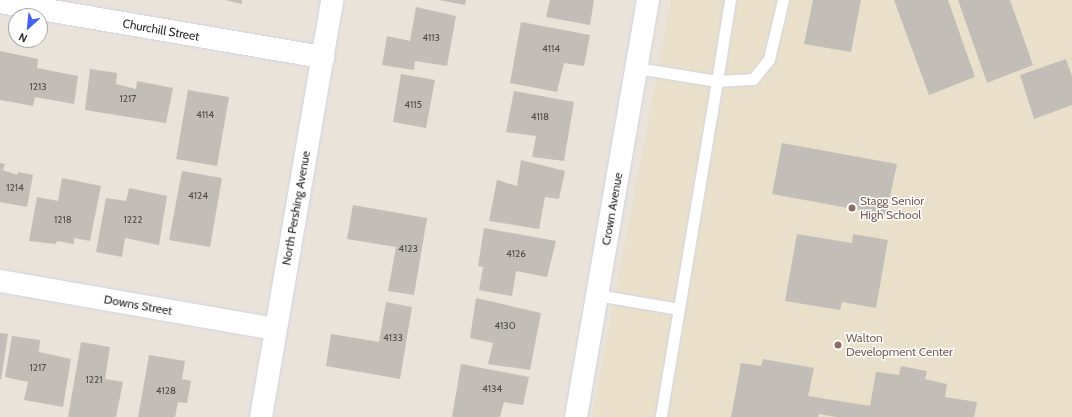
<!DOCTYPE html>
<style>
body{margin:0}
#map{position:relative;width:1072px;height:417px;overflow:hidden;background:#e9e3da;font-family:Cabin,sans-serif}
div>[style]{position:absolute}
.education>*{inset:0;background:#eae0ca}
.building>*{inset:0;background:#c2bdb6}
.roads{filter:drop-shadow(0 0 1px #cfd2e0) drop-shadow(0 0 1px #cfd2e0)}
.service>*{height:11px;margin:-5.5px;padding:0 5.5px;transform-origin:5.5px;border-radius:5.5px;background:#fff}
.minor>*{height:22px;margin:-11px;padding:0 11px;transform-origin:11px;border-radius:11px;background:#fff}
.secondary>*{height:22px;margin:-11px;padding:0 11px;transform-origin:11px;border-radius:11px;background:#fff}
.dots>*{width:11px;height:11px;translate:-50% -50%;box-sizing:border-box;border:2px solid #fff;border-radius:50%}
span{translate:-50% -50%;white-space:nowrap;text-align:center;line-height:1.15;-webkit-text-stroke:3px #fff;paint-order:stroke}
.number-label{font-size:10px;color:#4e4d4c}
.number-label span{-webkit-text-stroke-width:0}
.street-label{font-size:12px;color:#282828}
.education-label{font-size:12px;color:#785e54}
.left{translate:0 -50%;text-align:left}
.north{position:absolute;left:8px;top:8px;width:40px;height:40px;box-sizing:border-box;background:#fff;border:1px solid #a9a9a9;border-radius:50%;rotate:207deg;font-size:11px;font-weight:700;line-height:16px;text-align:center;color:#282828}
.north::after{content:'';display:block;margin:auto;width:14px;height:18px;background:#4360ee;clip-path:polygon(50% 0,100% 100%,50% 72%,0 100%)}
</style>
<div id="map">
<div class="education">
<i style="clip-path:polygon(671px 0,1072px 0,1072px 417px,592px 417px)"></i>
</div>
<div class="building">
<i style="clip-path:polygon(225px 0,242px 0,242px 4px)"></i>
<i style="clip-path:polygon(439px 0,466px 0,465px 5px)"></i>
<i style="clip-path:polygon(550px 0,594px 0,590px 25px,546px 17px)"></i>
<i style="clip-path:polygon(813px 0,861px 0,851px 52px,804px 44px)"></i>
<i style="clip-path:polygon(894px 0,948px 0,975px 77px,929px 95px)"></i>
<i style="clip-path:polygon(958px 0,1010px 0,1033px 65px,987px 83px)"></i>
<i style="clip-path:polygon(416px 7px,456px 16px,447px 66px,415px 61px,414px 70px,382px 65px,387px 36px,410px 41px)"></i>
<i style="clip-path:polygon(521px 22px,590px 35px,584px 66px,564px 63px,557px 92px,510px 83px)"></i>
<i style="clip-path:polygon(0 51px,38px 59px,37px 68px,78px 76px,74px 104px,35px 97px,33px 106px,0 100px)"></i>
<i style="clip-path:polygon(1066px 59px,1072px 76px,1072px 105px,1034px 119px,1020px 75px)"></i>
<i style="clip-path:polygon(90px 69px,117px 73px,116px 84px,136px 89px,137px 81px,173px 88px,166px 123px,85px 110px)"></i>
<i style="clip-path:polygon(401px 74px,435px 80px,426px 128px,393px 122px)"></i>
<i style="clip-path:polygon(188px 90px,229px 97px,217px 166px,176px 159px)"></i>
<i style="clip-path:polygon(514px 91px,574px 102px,564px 161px,532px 157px,536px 136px,506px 132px)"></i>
<i style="clip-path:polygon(782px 143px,897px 164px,886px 215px,772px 194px)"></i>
<i style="clip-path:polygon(521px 160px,565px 171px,559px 199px,545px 197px,539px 229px,489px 221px,497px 180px,517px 186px)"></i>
<i style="clip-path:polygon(0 163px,5px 164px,3px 170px,17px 175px,18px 172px,33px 175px,27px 207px,0 202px)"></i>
<i style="clip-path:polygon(182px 171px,222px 178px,210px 247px,169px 240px)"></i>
<i style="clip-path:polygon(62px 178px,101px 186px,90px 241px,74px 238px,74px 244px,57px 241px,56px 244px,29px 241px,37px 197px,58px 201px)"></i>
<i style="clip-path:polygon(129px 188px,167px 196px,159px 245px,125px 238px,122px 257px,96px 252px,106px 198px,126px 201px)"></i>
<i style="clip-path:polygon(353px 205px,427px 218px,414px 295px,388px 291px,396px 247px,347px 239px)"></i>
<i style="clip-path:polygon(484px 228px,556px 241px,547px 277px,516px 271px,512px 296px,479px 290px,483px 267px,478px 266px)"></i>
<i style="clip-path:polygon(797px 234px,852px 243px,853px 234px,888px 240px,876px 308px,842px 302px,840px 310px,785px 301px)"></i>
<i style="clip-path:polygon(476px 298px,541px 313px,530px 370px,488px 364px,493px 343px,470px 338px)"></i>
<i style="clip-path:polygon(386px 302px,412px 307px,400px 379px,326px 366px,331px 334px,379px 342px)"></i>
<i style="clip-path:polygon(0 333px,8px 334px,1px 380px,0 379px)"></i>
<i style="clip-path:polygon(12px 336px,40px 340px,39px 352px,71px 359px,63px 407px,24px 400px,28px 382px,5px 377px)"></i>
<i style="clip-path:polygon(81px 342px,110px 347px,105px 379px,123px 382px,116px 417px,68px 417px)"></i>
<i style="clip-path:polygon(149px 355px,185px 361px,182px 379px,191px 381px,187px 403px,178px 402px,175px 417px,138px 417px)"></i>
<i style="clip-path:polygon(763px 359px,814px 368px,808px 396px,870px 406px,876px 372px,899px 375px,901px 366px,927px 371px,925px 379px,947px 384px,945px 397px,977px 402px,974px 417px,836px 417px,819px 414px,818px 417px,731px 417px,741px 363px,761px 366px)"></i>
<i style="clip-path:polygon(461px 364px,529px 377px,523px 405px,504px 402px,500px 417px,452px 417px)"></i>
</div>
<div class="roads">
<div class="service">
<i style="left:730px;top:0;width:82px;rotate:99.1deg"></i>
<i style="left:717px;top:81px;width:36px;rotate:-3deg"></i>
<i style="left:753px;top:79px;width:26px;rotate:-51deg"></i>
<i style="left:769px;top:59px;width:61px;rotate:-76.7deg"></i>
<i style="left:637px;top:68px;width:81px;rotate:9.2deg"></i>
<i style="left:717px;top:81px;width:341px;rotate:99.5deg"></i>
<i style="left:597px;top:295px;width:83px;rotate:9.7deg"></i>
</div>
<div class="minor">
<i style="left:0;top:2px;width:328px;rotate:9.7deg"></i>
<i style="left:0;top:281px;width:279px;rotate:9.9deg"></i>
<i style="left:576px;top:417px;width:423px;rotate:-80.2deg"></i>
</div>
<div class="secondary">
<i style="left:261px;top:417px;width:423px;rotate:-80.3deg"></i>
</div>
</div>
<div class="dots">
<i style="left:852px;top:208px;background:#8d6e63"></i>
<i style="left:838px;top:345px;background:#8d6e63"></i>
</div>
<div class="number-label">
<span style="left:431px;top:38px">4113</span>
<span style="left:551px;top:49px">4114</span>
<span style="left:38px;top:87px">1213</span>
<span style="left:128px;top:99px">1217</span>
<span style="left:413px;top:105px">4115</span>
<span style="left:205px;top:115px">4114</span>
<span style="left:540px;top:117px">4118</span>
<span style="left:15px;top:188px">1214</span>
<span style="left:198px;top:196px">4124</span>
<span style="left:63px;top:220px">1218</span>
<span style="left:133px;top:220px">1222</span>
<span style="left:408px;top:249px">4123</span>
<span style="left:516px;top:254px">4126</span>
<span style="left:505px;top:326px">4130</span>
<span style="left:393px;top:338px">4133</span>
<span style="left:38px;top:368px">1217</span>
<span style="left:94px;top:380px">1221</span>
<span style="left:492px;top:389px">4134</span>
<span style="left:166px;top:391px">4128</span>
</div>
<div class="street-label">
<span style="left:161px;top:30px;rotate:10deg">Churchill Street</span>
<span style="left:296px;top:208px;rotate:-80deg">North Pershing Avenue</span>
<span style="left:612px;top:209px;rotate:-80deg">Crown Avenue</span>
<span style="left:138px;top:305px;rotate:10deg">Downs Street</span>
</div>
<div class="education-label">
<span class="left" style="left:860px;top:208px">Stagg Senior<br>High School</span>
<span class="left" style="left:846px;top:345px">Walton<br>Development Center</span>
</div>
<div class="north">N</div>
</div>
